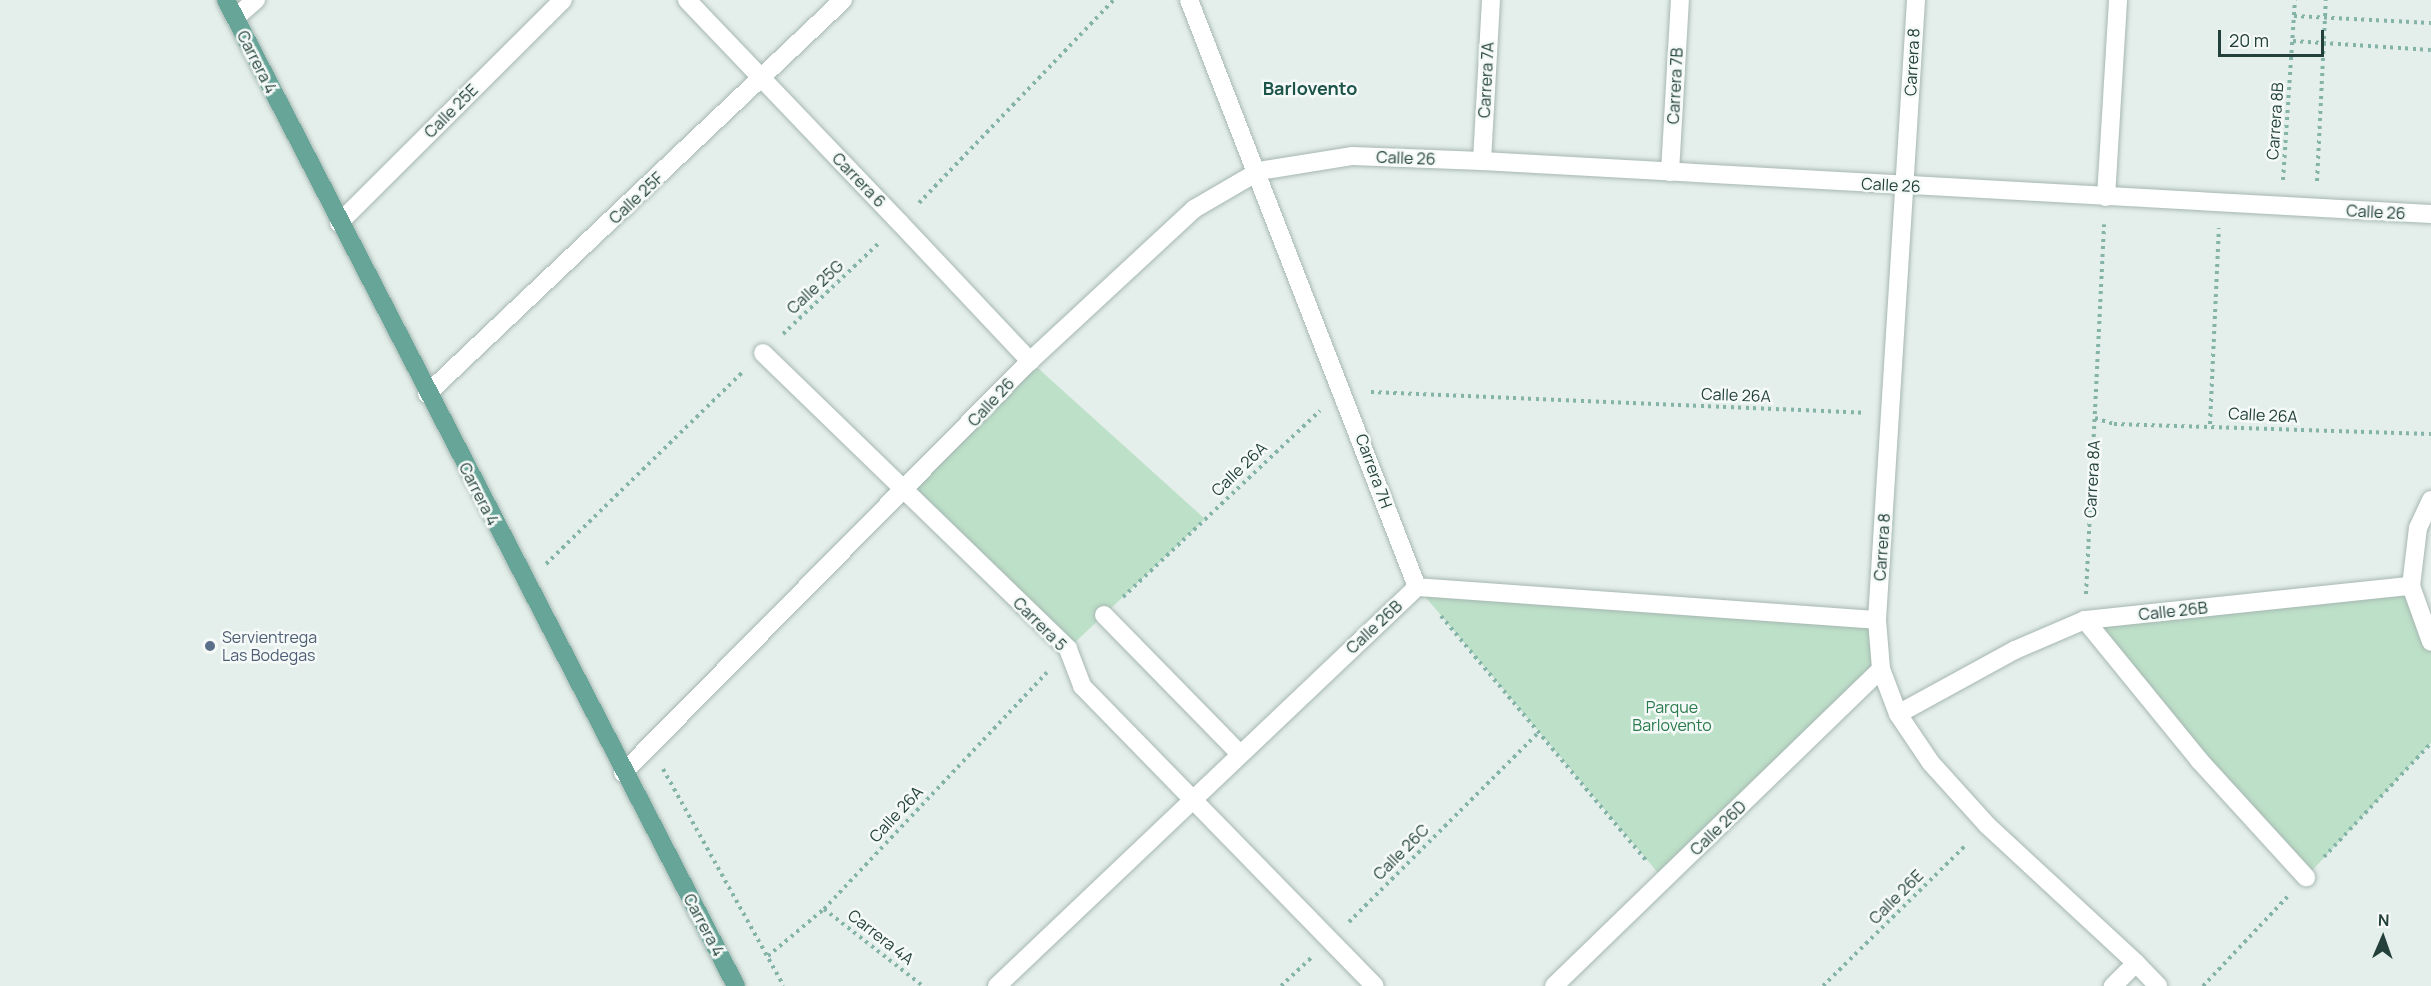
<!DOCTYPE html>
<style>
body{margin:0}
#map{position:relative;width:2431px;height:986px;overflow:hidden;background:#e4eeea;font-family:Manrope,sans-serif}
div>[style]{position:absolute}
.green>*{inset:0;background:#bde0c8}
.path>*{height:4px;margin-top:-2px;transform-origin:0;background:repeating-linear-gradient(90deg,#84b3a7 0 3px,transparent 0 7.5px)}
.roads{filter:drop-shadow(0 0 2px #a6b7b2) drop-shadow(0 0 2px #a6b7b2)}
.pedestrian>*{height:18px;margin:-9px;padding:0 9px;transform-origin:9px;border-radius:9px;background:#fff}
.minor>*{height:18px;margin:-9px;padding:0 9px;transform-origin:9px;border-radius:9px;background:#fff}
.tertiary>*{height:18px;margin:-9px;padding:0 9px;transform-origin:9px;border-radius:9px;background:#fff}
.primary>*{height:18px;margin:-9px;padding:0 9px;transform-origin:9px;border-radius:9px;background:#67a598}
.dots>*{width:16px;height:16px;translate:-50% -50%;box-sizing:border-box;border:3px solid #f5faf8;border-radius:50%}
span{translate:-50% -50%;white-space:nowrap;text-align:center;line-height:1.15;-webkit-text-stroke:5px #f5faf8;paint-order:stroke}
.street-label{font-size:16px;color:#23413a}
.service-label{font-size:16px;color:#4e5e75}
.left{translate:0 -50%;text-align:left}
.park-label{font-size:16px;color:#2b7a4d}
.neighbourhood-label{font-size:18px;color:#1d544a;font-weight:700}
.north{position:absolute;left:2353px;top:908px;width:60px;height:60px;-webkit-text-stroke:4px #f5faf8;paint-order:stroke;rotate:2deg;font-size:16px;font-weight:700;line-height:24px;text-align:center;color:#23413a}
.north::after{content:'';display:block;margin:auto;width:21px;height:27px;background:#23413a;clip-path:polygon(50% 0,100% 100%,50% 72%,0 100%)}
.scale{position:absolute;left:2218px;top:30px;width:106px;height:27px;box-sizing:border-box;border:3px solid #23413a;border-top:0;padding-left:8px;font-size:18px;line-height:21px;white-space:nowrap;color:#23413a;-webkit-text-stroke:4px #f5faf8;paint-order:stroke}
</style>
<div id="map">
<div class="green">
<i style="clip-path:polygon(1030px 361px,1205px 519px,1068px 649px,904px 494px)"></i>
<i style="clip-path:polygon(2411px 586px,2431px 642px,2431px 743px,2306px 877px,2085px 620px)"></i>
<i style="clip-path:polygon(1417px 587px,1877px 620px,1881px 669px,1664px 880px)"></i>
</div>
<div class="path">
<i style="left:2294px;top:16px;width:137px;rotate:2.9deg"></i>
<i style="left:2293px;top:41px;width:138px;rotate:3.7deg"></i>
<i style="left:2283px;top:180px;width:180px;rotate:-86.2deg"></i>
<i style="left:2317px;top:181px;width:181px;rotate:-87.2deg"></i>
<i style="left:919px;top:203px;width:281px;rotate:-46.2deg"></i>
<i style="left:783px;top:334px;width:134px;rotate:-43.5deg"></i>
<i style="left:1371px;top:392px;width:493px;rotate:2.4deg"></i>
<i style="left:2095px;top:418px;width:20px;rotate:18deg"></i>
<i style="left:2114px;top:424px;width:317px;rotate:1.8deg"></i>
<i style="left:2210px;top:424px;width:196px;rotate:-87.4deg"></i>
<i style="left:546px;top:564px;width:275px;rotate:-44.3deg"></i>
<i style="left:2086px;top:594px;width:370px;rotate:-87.2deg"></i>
<i style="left:1123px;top:597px;width:271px;rotate:-43.4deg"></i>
<i style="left:1441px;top:616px;width:319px;rotate:50deg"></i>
<i style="left:663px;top:769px;width:248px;rotate:60.9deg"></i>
<i style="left:2324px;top:857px;width:156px;rotate:-46.8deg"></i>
<i style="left:824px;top:909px;width:125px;rotate:37.9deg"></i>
<i style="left:1349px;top:922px;width:266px;rotate:-45deg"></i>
<i style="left:768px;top:956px;width:73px;rotate:-40deg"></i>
<i style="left:824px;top:909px;width:325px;rotate:-46.7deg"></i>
<i style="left:1281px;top:986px;width:41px;rotate:-43deg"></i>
<i style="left:1823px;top:986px;width:202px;rotate:-44.6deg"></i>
<i style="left:2203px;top:986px;width:125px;rotate:-46.6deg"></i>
</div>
<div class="roads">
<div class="pedestrian">
<i style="left:687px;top:0;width:308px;rotate:46.3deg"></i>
<i style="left:2106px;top:197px;width:197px;rotate:-86.5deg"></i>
<i style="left:339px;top:223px;width:316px;rotate:-44.9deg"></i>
<i style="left:763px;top:353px;width:425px;rotate:44.1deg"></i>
<i style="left:1068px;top:649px;width:40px;rotate:69deg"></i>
<i style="left:1082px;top:686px;width:419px;rotate:45.7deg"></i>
<i style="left:427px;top:394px;width:573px;rotate:-43.44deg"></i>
<i style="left:1104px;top:615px;width:192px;rotate:45.6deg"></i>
<i style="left:997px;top:986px;width:579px;rotate:-43.53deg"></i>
<i style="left:1417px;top:587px;width:461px;rotate:4.1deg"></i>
<i style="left:1554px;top:986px;width:455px;rotate:-44.1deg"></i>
</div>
<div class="minor">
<i style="left:1189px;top:0;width:630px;rotate:68.77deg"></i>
<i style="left:235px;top:18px;width:28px;rotate:-41deg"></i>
<i style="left:1482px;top:161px;width:161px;rotate:-86.8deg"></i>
<i style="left:1670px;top:172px;width:172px;rotate:-86.7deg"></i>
<i style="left:900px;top:223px;width:190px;rotate:46.7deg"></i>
<i style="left:2431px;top:500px;width:31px;rotate:115deg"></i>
<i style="left:2418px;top:528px;width:58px;rotate:96.9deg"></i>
<i style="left:2411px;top:586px;width:59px;rotate:70.3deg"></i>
<i style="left:2085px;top:620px;width:181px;rotate:50.8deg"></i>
<i style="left:2199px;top:760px;width:159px;rotate:47.6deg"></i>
<i style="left:1898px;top:714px;width:133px;rotate:-28.7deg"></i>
<i style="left:2015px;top:650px;width:76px;rotate:-23.2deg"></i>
<i style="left:2085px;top:620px;width:328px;rotate:-6deg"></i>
<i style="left:2136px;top:963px;width:32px;rotate:46deg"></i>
</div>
<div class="tertiary">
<i style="left:1916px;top:0;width:621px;rotate:93.6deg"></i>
<i style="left:1877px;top:620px;width:49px;rotate:85.3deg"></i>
<i style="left:1881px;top:669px;width:48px;rotate:69.3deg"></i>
<i style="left:1898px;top:714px;width:59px;rotate:56deg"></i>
<i style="left:1931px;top:763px;width:84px;rotate:47.9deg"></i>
<i style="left:1987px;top:825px;width:203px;rotate:42.8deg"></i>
<i style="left:2136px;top:963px;width:33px;rotate:135deg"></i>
<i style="left:623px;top:773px;width:579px;rotate:-45.35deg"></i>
<i style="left:1030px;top:361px;width:224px;rotate:-42.8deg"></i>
<i style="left:1194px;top:209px;width:75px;rotate:-30.3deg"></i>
<i style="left:1259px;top:171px;width:95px;rotate:-9.1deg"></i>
<i style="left:1353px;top:156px;width:129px;rotate:2.2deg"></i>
<i style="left:1482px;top:161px;width:950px;rotate:3.2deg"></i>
</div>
<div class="primary">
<i style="left:226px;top:0;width:1110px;rotate:62.65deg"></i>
</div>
</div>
<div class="dots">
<i style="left:210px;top:646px;background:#5c6f8a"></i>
</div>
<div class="street-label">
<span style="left:257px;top:62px;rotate:63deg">Carrera 4</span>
<span style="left:1912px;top:62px;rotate:-87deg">Carrera 8</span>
<span style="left:1486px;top:80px;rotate:-87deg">Carrera 7A</span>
<span style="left:1675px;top:86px;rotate:-87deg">Carrera 7B</span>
<span style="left:451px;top:111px;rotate:-45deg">Calle 25E</span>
<span style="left:2275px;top:121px;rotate:-86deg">Carrera 8B</span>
<span style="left:1406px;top:158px;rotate:2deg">Calle 26</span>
<span style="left:859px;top:180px;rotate:46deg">Carrera 6</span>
<span style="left:1891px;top:185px;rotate:3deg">Calle 26</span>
<span style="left:636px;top:198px;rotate:-43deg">Calle 25F</span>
<span style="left:2376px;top:212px;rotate:3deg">Calle 26</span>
<span style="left:815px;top:287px;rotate:-43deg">Calle 25G</span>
<span style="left:1736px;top:395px;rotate:2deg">Calle 26A</span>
<span style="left:991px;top:402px;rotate:-47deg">Calle 26</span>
<span style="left:2263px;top:415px;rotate:3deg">Calle 26A</span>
<span style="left:1239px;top:469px;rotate:-44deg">Calle 26A</span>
<span style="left:1374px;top:471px;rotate:70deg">Carrera 7H</span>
<span style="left:2092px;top:479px;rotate:-87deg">Carrera 8A</span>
<span style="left:479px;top:494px;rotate:63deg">Carrera 4</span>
<span style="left:1882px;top:547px;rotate:-86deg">Carrera 8</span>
<span style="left:2173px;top:611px;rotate:-6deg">Calle 26B</span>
<span style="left:1040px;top:624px;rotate:45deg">Carrera 5</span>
<span style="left:1374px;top:627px;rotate:-43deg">Calle 26B</span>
<span style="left:896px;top:814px;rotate:-47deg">Calle 26A</span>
<span style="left:1718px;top:828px;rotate:-44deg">Calle 26D</span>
<span style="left:1401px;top:852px;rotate:-45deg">Calle 26C</span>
<span style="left:1896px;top:897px;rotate:-45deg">Calle 26E</span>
<span style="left:704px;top:925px;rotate:62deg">Carrera 4</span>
<span style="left:881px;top:937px;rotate:38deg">Carrera 4A</span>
</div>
<div class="service-label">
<span class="left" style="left:222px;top:646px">Servientrega<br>Las Bodegas</span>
</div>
<div class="park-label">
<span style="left:1672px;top:716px">Parque<br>Barlovento</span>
</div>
<div class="neighbourhood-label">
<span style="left:1310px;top:88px">Barlovento</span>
</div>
<div class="north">N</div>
<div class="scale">20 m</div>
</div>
